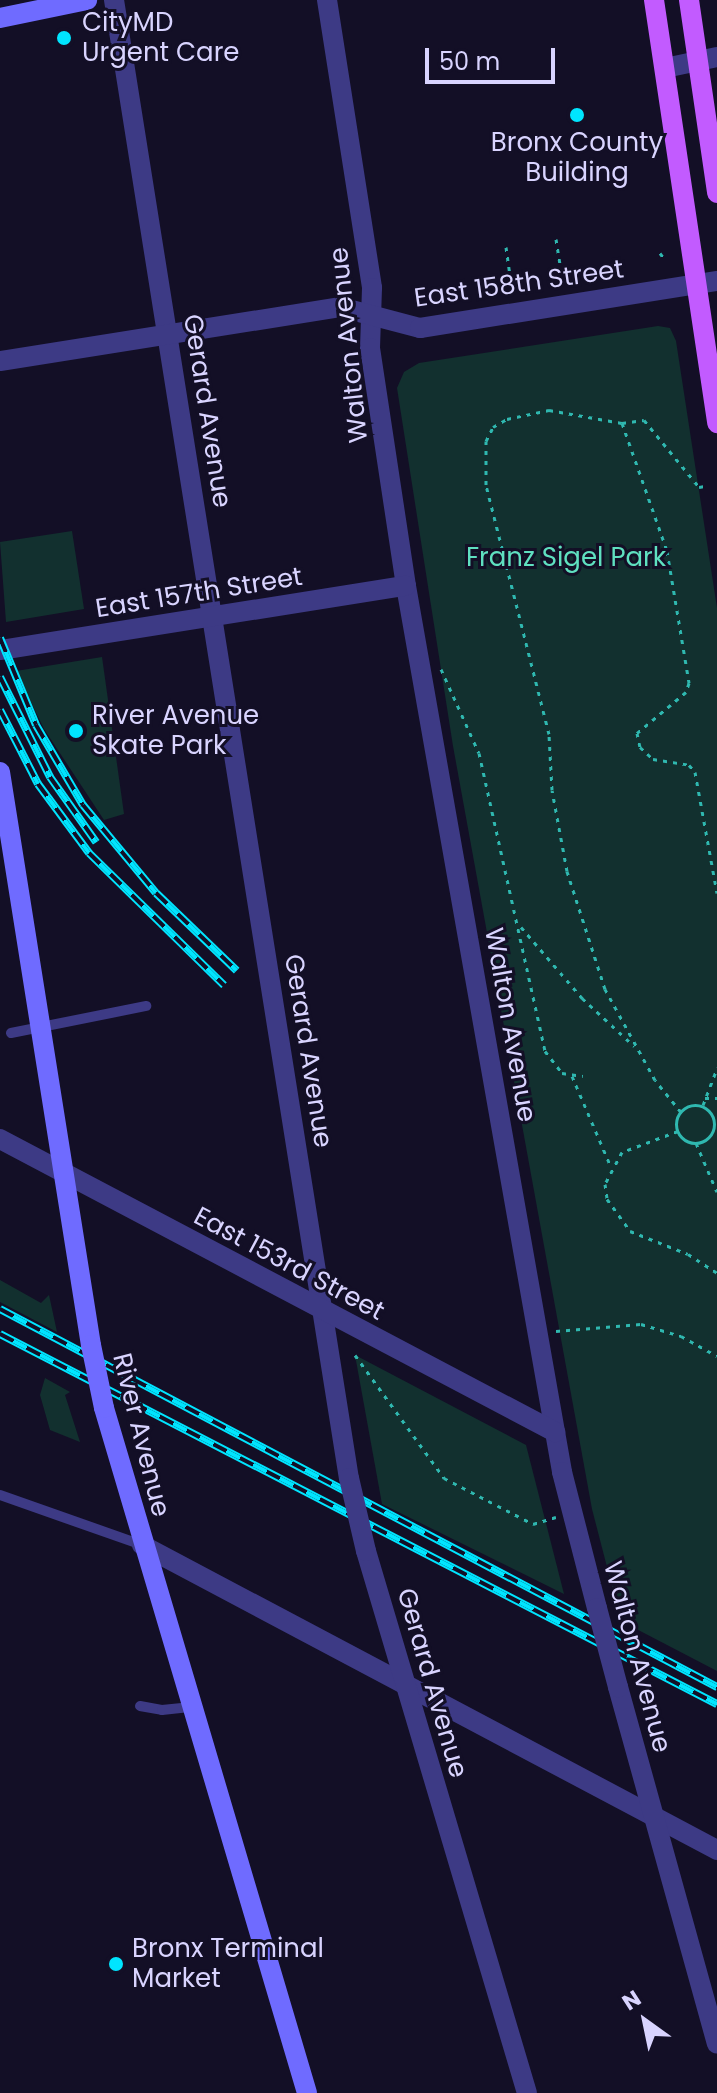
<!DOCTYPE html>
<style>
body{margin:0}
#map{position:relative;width:717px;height:2093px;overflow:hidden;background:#130f26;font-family:Poppins,sans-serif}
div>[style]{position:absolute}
.green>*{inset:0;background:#12302f}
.path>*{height:3px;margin-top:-1.5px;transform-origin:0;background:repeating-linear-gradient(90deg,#2fb8b0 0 4px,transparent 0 10px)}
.path>.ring{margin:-1.5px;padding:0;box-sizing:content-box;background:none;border:3px solid #2fb8b0;border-radius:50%}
.service>*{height:10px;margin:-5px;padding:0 5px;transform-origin:5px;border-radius:5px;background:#3d3a85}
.minor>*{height:20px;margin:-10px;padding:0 10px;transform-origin:10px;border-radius:10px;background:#3d3a85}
.secondary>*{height:20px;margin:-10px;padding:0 10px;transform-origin:10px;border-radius:10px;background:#6f6bff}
.primary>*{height:20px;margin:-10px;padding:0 10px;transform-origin:10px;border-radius:10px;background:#c25bff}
.rail>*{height:8px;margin-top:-4px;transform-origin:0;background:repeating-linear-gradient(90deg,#130f26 0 15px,#00e5ff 0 30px);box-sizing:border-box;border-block:2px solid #00e5ff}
.minor-bridge>*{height:20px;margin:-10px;padding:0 10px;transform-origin:10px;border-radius:10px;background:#3d3a85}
.secondary-bridge>*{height:20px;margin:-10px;padding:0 10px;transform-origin:10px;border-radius:10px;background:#6f6bff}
.dots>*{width:22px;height:22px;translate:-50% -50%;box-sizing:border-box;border:4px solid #130f26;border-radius:50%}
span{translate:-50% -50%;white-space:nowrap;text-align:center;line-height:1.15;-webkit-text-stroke:6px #130f26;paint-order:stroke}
.poi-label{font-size:26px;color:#d9d4ff}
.left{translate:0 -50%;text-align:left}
.street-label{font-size:26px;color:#d9d4ff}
.park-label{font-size:26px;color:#5fe0c0}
.north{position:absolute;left:605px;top:1981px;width:80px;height:80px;-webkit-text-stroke:6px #130f26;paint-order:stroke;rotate:327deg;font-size:22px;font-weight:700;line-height:32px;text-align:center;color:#d9d4ff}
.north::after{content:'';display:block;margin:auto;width:28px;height:36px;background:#d9d4ff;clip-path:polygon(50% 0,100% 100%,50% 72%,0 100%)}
.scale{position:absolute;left:425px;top:48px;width:130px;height:36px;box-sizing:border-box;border:4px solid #d9d4ff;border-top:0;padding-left:10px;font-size:24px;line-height:28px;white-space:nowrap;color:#d9d4ff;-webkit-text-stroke:6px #130f26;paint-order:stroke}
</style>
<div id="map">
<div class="green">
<i style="clip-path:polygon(658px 326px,670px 328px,676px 341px,717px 608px,717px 1671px,621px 1621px,592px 1509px,453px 746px,397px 388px,404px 372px,419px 363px)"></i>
<i style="clip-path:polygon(72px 531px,84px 609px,6px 622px,0 542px)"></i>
<i style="clip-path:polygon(102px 657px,124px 814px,104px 820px,44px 729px,16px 671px)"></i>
<i style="clip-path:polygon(0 1280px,41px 1303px,49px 1295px,57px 1332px,0 1302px)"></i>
<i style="clip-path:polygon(355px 1355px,526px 1445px,564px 1594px,382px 1504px)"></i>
<i style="clip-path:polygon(45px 1378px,70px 1392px,65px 1395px,80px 1442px,50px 1430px,40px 1395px)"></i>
</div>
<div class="path">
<i style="left:556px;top:239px;width:36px;rotate:81deg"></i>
<i style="left:506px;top:247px;width:37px;rotate:82deg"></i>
<i style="left:660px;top:253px;width:5px;rotate:53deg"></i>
<i style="left:622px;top:423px;width:22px;rotate:-8deg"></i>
<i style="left:644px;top:420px;width:87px;rotate:50.6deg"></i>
<i style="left:699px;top:487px;width:6px;rotate:-9deg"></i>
<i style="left:441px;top:669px;width:92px;rotate:65.7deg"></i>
<i style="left:479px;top:753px;width:305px;rotate:77.5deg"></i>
<i style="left:545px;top:1051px;width:28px;rotate:52deg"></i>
<i style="left:562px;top:1073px;width:21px;rotate:8deg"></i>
<i style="left:521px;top:927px;width:94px;rotate:49.3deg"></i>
<i style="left:582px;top:998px;width:71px;rotate:42.7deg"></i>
<i style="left:572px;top:1076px;width:99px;rotate:66.8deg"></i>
<i style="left:705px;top:1098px;width:12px"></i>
<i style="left:703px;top:1105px;width:40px;rotate:-69deg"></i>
<i class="ring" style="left:676px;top:1105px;width:35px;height:35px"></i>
<i style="left:681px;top:1112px;width:41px;rotate:-129.1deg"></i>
<i style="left:655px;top:1080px;width:104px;rotate:-118.8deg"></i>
<i style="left:605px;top:989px;width:124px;rotate:-107.9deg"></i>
<i style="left:567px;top:871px;width:82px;rotate:-100.5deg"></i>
<i style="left:552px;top:790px;width:56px;rotate:-93.1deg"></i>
<i style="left:549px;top:734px;width:257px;rotate:-104.2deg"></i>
<i style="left:486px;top:485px;width:44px;rotate:-90deg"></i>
<i style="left:486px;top:441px;width:16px;rotate:-63deg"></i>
<i style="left:493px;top:427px;width:16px;rotate:-30deg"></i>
<i style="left:507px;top:419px;width:43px;rotate:-12.1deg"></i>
<i style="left:549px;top:410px;width:74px;rotate:10.1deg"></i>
<i style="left:622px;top:423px;width:136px;rotate:70.6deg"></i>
<i style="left:667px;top:551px;width:134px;rotate:80.5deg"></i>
<i style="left:689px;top:683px;width:9px;rotate:108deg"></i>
<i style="left:686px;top:692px;width:64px;rotate:140.1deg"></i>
<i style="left:637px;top:733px;width:14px;rotate:78deg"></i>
<i style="left:640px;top:747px;width:18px;rotate:43deg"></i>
<i style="left:653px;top:759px;width:36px;rotate:9deg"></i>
<i style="left:689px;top:765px;width:9px;rotate:49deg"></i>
<i style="left:695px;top:772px;width:123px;rotate:79.7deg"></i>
<i style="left:678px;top:1131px;width:60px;rotate:159.4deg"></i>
<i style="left:622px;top:1152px;width:36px;rotate:118deg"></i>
<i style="left:605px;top:1184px;width:15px;rotate:82deg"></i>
<i style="left:607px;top:1199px;width:39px;rotate:54deg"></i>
<i style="left:630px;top:1231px;width:62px;rotate:21.6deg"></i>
<i style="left:688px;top:1254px;width:35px;rotate:33deg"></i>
<i style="left:696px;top:1143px;width:53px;rotate:66.8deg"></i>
<i style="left:556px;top:1331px;width:85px;rotate:-4.7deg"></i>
<i style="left:641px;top:1324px;width:42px;rotate:16.7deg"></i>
<i style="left:681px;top:1336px;width:41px;rotate:29.1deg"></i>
<i style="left:355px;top:1355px;width:152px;rotate:54.1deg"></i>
<i style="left:444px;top:1478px;width:100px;rotate:27.3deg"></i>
<i style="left:533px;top:1524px;width:24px;rotate:-17deg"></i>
</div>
<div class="service">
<i style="left:11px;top:1033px;width:138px;rotate:-11.3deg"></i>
<i style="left:0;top:1495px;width:151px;rotate:19.4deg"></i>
<i style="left:140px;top:1706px;width:22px;rotate:10deg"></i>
<i style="left:162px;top:1710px;width:30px;rotate:-6deg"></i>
</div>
<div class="minor">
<i style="left:114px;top:0;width:1497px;rotate:80.97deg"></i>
<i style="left:327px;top:0;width:291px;rotate:81.1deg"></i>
<i style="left:372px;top:288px;width:60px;rotate:91.9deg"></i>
<i style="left:370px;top:348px;width:241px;rotate:81.4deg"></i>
<i style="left:406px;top:586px;width:900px;rotate:80.01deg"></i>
<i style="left:562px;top:1472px;width:140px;rotate:75.6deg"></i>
<i style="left:665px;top:68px;width:53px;rotate:-11.9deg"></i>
<i style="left:0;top:361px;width:344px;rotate:-9deg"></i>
<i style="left:340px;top:307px;width:83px;rotate:14.7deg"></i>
<i style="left:420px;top:328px;width:301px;rotate:-9deg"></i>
<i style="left:0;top:650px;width:411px;rotate:-9deg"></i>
<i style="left:0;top:1139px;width:628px;rotate:27.83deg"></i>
<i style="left:142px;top:1545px;width:651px;rotate:27.94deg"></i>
<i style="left:366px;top:1551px;width:565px;rotate:73.46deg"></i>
<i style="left:618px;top:1687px;width:370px;rotate:74.5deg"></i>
</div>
<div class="secondary">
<i style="left:0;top:18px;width:89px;rotate:-11.7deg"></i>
<i style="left:0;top:772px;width:580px;rotate:80.98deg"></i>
<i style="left:104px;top:1408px;width:714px;rotate:73.49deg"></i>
</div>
<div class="primary">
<i style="left:654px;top:0;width:428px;rotate:81.5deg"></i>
<i style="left:689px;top:0;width:195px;rotate:81.7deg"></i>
</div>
<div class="rail">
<i style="left:0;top:638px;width:94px;rotate:67.5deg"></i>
<i style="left:36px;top:725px;width:93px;rotate:59.6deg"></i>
<i style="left:83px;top:805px;width:114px;rotate:50.3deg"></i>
<i style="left:156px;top:893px;width:112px;rotate:43.9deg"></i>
<i style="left:0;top:677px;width:112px;rotate:63.4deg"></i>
<i style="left:50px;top:777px;width:80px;rotate:54.7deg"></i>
<i style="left:0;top:710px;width:83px;rotate:62.8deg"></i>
<i style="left:38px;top:784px;width:86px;rotate:53.5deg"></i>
<i style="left:89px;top:853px;width:189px;rotate:44.4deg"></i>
<i style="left:0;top:1309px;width:811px;rotate:27.8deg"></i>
<i style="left:0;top:1334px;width:807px;rotate:27.3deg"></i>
</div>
<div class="minor-bridge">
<i style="left:349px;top:1478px;width:75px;rotate:76.9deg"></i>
<i style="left:597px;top:1608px;width:82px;rotate:75.1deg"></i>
</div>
<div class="secondary-bridge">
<i style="left:91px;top:1345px;width:64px;rotate:78.3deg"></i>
</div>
<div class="dots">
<i style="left:64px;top:38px;background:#00e5ff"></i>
<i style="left:577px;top:115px;background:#00e5ff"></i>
<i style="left:76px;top:731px;background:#00e5ff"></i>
<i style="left:116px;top:1964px;background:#00e5ff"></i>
</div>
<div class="poi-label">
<span class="left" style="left:82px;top:38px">CityMD<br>Urgent Care</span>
<span style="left:577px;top:158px">Bronx County<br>Building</span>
<span class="left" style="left:92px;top:731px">River Avenue<br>Skate Park</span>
<span class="left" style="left:132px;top:1964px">Bronx Terminal<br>Market</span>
</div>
<div class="street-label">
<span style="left:519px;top:284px;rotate:-8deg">East 158th Street</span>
<span style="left:349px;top:345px;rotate:-96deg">Walton Avenue</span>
<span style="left:207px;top:411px;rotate:81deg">Gerard Avenue</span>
<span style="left:199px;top:593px;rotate:-9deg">East 157th Street</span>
<span style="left:510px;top:1025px;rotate:80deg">Walton Avenue</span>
<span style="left:308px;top:1051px;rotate:81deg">Gerard Avenue</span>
<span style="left:289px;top:1264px;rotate:28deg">East 153rd Street</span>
<span style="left:141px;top:1435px;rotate:76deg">River Avenue</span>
<span style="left:637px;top:1657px;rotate:75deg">Walton Avenue</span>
<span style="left:432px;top:1683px;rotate:74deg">Gerard Avenue</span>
</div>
<div class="park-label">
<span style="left:566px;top:558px">Franz Sigel Park</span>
</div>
<div class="north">N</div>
<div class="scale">50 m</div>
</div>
